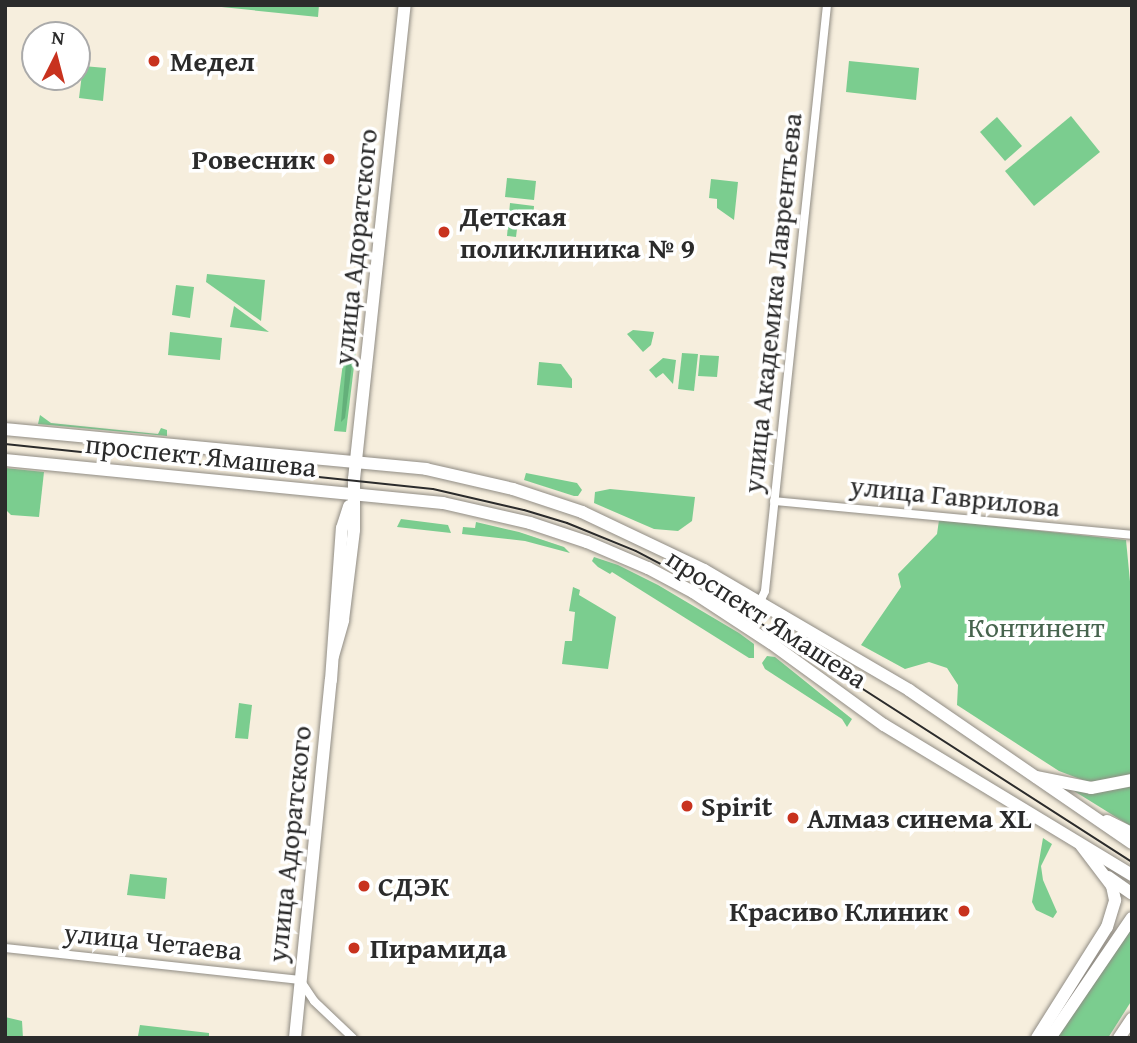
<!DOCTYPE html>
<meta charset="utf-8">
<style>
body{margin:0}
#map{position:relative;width:1137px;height:1043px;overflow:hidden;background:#f6eedd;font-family:"Gentium Book Plus",serif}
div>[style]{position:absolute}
.green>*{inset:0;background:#7bcd8f}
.forest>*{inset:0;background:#64b07a}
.roads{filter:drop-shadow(0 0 2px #908c84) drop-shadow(0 0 2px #908c84)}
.street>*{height:8px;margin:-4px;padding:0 4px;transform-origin:4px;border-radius:4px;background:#fff}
.secondary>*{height:12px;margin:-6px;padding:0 6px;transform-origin:6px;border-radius:6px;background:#fff}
.primary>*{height:12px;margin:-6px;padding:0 6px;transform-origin:6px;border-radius:6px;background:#fff}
.tram>*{height:2px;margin:-1px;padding:0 1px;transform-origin:1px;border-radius:1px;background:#2b2b2b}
.dots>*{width:19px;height:19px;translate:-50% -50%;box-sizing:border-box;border:4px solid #fff;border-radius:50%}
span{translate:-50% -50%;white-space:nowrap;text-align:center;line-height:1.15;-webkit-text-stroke:7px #fff;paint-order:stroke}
.poi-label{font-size:28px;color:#2b2b2b;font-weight:700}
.left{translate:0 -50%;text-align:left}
.right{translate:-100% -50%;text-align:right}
.street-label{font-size:28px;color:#2b2b2b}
.park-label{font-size:28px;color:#47644e}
.frame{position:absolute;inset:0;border:7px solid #2b2b2b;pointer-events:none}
.north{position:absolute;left:21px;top:21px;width:70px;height:70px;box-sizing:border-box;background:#fff;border:2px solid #aaa;border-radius:50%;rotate:6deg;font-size:19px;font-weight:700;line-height:28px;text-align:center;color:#2b2b2b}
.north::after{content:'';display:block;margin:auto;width:24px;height:32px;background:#c8321e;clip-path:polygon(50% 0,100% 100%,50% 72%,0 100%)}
</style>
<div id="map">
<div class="green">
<i style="clip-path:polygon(202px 5px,319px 5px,318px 17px)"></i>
<i style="clip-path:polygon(849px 61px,919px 68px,916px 100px,846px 92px)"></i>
<i style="clip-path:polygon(83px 66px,106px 68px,103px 101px,79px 98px)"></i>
<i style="clip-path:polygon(1071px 116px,1100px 152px,1034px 206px,1005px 171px)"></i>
<i style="clip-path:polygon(997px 117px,1022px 146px,1005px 161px,980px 132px)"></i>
<i style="clip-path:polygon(507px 178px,536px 181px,534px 200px,505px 197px)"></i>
<i style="clip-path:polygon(711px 179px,738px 182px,734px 220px,717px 208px,717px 199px,709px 198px)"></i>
<i style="clip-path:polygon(510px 203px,534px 206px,533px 222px,518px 221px,516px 237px,507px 236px)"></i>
<i style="clip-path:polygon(207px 274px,265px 280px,261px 321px,206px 282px)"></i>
<i style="clip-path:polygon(176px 285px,194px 287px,190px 318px,172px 315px)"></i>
<i style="clip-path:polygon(234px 306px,269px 332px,230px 327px)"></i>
<i style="clip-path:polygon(633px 330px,654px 332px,651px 345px,643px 352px,627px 334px)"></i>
<i style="clip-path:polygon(170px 332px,222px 338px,220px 360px,168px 355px)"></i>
<i style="clip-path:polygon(345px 348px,356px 350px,346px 432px,334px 431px)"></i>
<i style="clip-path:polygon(682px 353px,698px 354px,694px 391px,678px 389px)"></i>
<i style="clip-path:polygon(700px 355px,719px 356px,717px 377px,698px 376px)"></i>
<i style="clip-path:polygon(663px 358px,676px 360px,673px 384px,663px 373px,656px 378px,649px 370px)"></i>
<i style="clip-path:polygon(539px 362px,561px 364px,572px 379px,572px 388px,537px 385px)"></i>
<i style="clip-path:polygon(40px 415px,51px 423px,158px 434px,161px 428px,167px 430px,167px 436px,38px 424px)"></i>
<i style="clip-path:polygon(5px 468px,44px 472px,39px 517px,11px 515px,5px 509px)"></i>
<i style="clip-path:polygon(526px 473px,577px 483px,582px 490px,578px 496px,574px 496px,524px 480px)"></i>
<i style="clip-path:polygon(610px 489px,695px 497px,692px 521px,678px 531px,654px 529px,594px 503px,595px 492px)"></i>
<i style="clip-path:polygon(401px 519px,448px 525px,451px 533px,397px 527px)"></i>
<i style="clip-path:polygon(939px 520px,1126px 540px,1132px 602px,1132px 773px,1119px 779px,1088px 782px,1059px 771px,957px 705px,958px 685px,947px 668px,929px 662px,905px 669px,861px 645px,901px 587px,898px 574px,937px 534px)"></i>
<i style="clip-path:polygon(476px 522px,519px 532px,564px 547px,570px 553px,525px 541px,462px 534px,463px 527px,475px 528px)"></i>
<i style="clip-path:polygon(594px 557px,618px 565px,658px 585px,739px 633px,754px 644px,754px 658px,749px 658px,612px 572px,610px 574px,598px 567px,592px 561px)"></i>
<i style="clip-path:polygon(573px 587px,580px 590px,579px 595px,616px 617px,608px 669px,562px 664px,565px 641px,572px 641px,575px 612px,569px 611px)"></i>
<i style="clip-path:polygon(767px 656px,775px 657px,852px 719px,847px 727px,842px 719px,765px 669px,762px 663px)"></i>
<i style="clip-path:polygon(239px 703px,252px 705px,248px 739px,235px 738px)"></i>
<i style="clip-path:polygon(1132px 785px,1132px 827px,1066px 786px,1094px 793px)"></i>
<i style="clip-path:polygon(1043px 838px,1052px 844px,1041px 866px,1043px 880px,1057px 912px,1053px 918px,1036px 910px,1032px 902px)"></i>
<i style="clip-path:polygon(130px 874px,167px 878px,165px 899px,127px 895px)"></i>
<i style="clip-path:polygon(1132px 923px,1132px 1000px,1108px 1038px,1054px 1038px)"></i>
<i style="clip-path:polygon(5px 1017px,22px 1021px,23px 1038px,5px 1038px)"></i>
<i style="clip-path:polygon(140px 1025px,209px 1033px,209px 1038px,138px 1036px)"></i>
</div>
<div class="forest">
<i style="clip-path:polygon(349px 360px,352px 364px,345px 418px,341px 422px,346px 363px)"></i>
</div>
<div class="roads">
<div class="street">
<i style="left:774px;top:501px;width:360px;rotate:5.4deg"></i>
<i style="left:759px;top:604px;width:14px;rotate:-65deg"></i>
<i style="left:765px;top:591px;width:589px;rotate:-83.96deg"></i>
<i style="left:5px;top:948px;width:297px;rotate:6.2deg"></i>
<i style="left:300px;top:980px;width:25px;rotate:56deg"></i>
<i style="left:314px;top:1001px;width:54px;rotate:43.5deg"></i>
</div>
<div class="secondary">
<i style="left:333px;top:656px;width:37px;rotate:-74deg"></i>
<i style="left:343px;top:620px;width:91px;rotate:-83deg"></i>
<i style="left:354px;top:530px;width:51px;rotate:-90deg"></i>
<i style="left:354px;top:479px;width:477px;rotate:-83.9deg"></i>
<i style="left:1036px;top:777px;width:56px;rotate:11.3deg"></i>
<i style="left:1091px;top:788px;width:42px;rotate:-11deg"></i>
<i style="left:1107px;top:821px;width:28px;rotate:26deg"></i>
<i style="left:1108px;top:877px;width:29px;rotate:35deg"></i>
<i style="left:295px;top:1038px;width:360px;rotate:-84.3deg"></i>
<i style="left:331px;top:680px;width:152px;rotate:-85.9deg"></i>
<i style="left:342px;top:528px;width:23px;rotate:-72deg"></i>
<i style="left:1037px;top:1038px;width:131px;rotate:-57.8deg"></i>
<i style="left:1107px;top:927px;width:28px;rotate:-73deg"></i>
<i style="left:1115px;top:900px;width:14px;rotate:-102deg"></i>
<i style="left:1112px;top:886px;width:51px;rotate:-127.1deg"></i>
<i style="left:1050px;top:1038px;width:145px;rotate:-55.7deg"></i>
<i style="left:1119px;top:1038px;width:23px;rotate:-56deg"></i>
</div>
<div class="primary">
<i style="left:5px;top:429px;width:423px;rotate:5.4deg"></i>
<i style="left:426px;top:469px;width:89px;rotate:12.9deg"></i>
<i style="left:513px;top:489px;width:73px;rotate:18.4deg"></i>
<i style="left:582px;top:512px;width:135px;rotate:25.4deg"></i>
<i style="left:704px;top:570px;width:238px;rotate:30.3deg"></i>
<i style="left:909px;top:690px;width:270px;rotate:34.5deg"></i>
<i style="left:5px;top:460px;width:440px;rotate:5.6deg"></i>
<i style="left:443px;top:503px;width:89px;rotate:12.9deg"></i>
<i style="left:530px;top:523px;width:60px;rotate:18.4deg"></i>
<i style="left:587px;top:542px;width:66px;rotate:23.1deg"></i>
<i style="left:648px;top:568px;width:51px;rotate:28.1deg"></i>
<i style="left:693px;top:592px;width:93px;rotate:33.2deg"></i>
<i style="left:771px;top:643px;width:140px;rotate:36deg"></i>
<i style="left:884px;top:725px;width:290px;rotate:31.2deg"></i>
</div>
</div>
<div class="tram">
<i style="left:5px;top:444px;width:430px;rotate:6deg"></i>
<i style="left:433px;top:489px;width:93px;rotate:13deg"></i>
<i style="left:524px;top:510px;width:45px;rotate:16.8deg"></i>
<i style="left:567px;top:523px;width:74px;rotate:22.1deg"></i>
<i style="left:636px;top:551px;width:73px;rotate:27.6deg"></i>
<i style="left:701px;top:585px;width:512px;rotate:32.73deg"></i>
</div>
<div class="dots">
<i style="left:154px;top:61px;background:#c8321e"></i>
<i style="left:329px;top:159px;background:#c8321e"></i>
<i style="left:444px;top:232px;background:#c8321e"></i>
<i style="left:687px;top:806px;background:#c8321e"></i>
<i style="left:793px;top:818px;background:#c8321e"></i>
<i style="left:364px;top:886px;background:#c8321e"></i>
<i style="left:964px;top:911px;background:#c8321e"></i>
<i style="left:354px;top:948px;background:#c8321e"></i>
</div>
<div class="poi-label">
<span class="left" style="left:170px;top:61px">Медел</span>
<span class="right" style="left:315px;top:159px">Ровесник</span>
<span class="left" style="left:460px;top:232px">Детская<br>поликлиника № 9</span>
<span class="left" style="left:701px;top:806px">Spirit</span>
<span class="left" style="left:807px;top:818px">Алмаз синема XL</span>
<span class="left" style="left:378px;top:886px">СДЭК</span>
<span class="right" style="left:948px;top:911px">Красиво Клиник</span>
<span class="left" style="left:370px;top:948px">Пирамида</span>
</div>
<div class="street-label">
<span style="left:355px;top:247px;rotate:-84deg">улица Адоратского</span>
<span style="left:772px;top:303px;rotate:-84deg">улица Академика Лаврентьева</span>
<span style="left:201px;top:455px;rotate:6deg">проспект Ямашева</span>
<span style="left:955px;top:496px;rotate:6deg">улица Гаврилова</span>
<span style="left:767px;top:618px;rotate:33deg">проспект Ямашева</span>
<span style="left:289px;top:844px;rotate:-84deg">улица Адоратского</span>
<span style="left:153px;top:941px;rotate:6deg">улица Четаева</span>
</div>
<div class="park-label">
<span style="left:1036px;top:627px">Континент</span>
</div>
<div class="frame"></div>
<div class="north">N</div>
</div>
